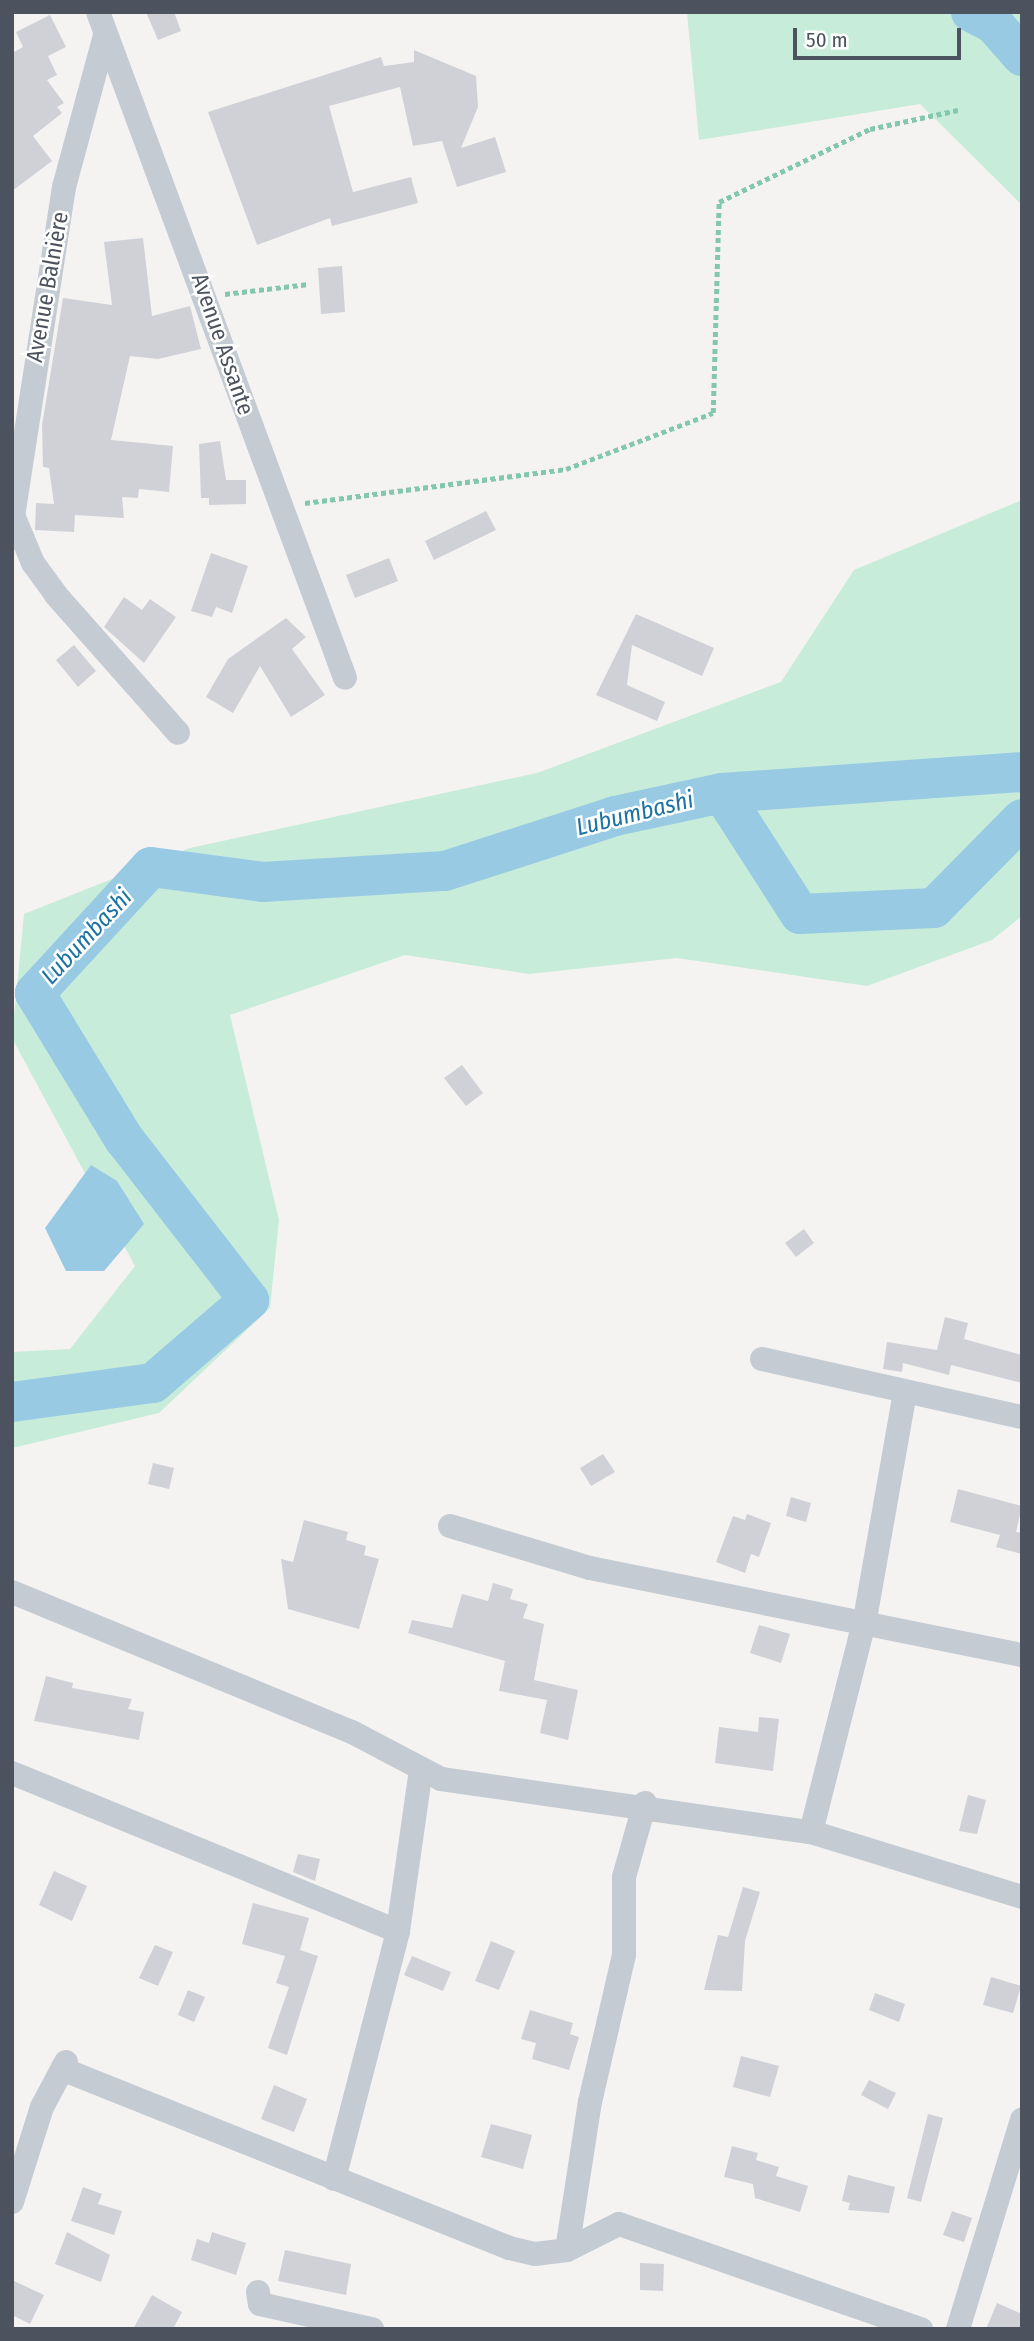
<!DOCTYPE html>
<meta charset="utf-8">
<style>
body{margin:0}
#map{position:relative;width:1034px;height:2341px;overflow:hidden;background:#f4f3f2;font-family:"Fira Sans Condensed",sans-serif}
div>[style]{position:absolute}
.green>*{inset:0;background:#c7ecda}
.water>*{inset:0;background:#98cae4}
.river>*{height:40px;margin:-20px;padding:0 20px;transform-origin:20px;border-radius:20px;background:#98cae4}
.building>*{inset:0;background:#d0d1d6}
.path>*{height:4.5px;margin-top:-2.25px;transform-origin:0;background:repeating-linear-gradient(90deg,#82c7ae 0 5px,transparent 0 8.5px)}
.minor>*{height:24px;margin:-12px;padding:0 12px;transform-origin:12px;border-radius:12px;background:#c5cbd2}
span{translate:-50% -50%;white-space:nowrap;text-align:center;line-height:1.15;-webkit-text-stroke:5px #fff;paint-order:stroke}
.street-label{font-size:23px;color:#4c535e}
.water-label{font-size:24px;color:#1c73a1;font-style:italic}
.frame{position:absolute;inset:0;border:14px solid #4c535e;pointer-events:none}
.scale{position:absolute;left:793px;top:28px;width:168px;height:32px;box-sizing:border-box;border:4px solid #4c535e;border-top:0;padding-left:9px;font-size:21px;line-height:24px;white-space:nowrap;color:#4c535e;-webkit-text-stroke:5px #fff;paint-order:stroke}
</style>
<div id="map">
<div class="green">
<i style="clip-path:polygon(687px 12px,1022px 12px,1022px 205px,920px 104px,699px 140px)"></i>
<i style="clip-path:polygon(1022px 500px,1022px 916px,992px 940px,867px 986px,677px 958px,529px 974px,405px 955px,230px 1015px,279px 1220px,270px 1308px,159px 1413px,12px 1448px,12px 1352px,70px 1349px,135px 1266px,12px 1038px,24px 914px,190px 848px,537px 773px,781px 682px,854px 570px)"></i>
</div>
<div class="water">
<i style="clip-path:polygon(91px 1165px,117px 1181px,144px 1224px,104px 1271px,66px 1271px,45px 1228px)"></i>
</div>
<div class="river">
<i style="left:971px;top:12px;width:25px;rotate:27deg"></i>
<i style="left:993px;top:23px;width:44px;rotate:48.7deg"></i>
<i style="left:722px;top:793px;width:301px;rotate:-4deg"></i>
<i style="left:12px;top:1402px;width:142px;rotate:-7.7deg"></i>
<i style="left:153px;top:1383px;width:127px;rotate:-40.8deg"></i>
<i style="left:249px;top:1300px;width:204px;rotate:-127.8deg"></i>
<i style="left:124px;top:1139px;width:171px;rotate:-121.4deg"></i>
<i style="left:35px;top:993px;width:171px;rotate:-47.4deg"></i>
<i style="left:151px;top:867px;width:113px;rotate:7.6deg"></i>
<i style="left:263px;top:882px;width:182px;rotate:-3.5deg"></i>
<i style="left:445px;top:871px;width:179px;rotate:-17.9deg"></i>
<i style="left:615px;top:816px;width:109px;rotate:-12.1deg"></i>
<i style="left:722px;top:793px;width:144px;rotate:57.2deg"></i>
<i style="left:800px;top:914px;width:134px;rotate:-2.6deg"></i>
<i style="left:934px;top:908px;width:125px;rotate:-45.3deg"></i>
</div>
<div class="building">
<i style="clip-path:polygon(146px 12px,174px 12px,181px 31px,158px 40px)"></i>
<i style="clip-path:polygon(50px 15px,66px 47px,48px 56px,57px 75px,47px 80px,64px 103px,57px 107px,62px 113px,33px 136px,52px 161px,12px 191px,12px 53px,23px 47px,16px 32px)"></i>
<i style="clip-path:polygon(414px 50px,476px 76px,478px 107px,461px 148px,495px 137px,506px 172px,457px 187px,442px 141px,413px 146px,400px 87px,329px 106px,353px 192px,411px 177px,418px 203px,332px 226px,330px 218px,257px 245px,208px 112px,381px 57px,384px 66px,414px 62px)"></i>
<i style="clip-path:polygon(143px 238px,152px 316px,190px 306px,201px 349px,158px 359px,130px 356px,111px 440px,173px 446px,169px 492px,139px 489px,138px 498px,122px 497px,124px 518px,75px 515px,74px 532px,35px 530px,36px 503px,54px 504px,49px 468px,43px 467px,42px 425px,63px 298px,112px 305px,104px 242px)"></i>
<i style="clip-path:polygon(342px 266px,345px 312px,321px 314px,318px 268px)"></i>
<i style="clip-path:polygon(220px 441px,226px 480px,246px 480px,246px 504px,209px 505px,209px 498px,201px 498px,199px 444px)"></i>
<i style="clip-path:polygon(486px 511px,496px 530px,434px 560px,425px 541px)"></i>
<i style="clip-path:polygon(211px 553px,248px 566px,232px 613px,216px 607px,212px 617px,191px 611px)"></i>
<i style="clip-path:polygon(389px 558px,398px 581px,355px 598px,346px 575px)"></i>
<i style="clip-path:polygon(124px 597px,142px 610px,150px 599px,176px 617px,144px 663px,104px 627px)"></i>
<i style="clip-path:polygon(636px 614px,714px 648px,702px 676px,632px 645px,627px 685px,665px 702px,657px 721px,596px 695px)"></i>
<i style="clip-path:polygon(286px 618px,306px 637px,292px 649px,325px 695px,291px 717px,260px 666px,233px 713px,206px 697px,228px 659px)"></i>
<i style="clip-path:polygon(74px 645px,96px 671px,78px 687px,56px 660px)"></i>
<i style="clip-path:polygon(462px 1065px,483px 1093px,466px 1106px,444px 1078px)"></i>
<i style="clip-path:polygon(804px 1229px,814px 1243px,796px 1257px,785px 1243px)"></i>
<i style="clip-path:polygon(945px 1317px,968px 1323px,964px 1339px,1022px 1355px,1022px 1383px,951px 1365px,949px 1375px,903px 1363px,902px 1372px,883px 1369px,887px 1342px,937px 1350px)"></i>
<i style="clip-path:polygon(603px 1454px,615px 1472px,591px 1486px,580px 1468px)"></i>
<i style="clip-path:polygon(153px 1463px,174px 1468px,169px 1489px,148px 1484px)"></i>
<i style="clip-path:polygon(958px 1489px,1022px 1506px,1016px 1532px,1022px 1533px,1022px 1554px,996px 1547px,1000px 1535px,950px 1522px)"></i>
<i style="clip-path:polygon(791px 1497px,811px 1503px,806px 1522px,786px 1516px)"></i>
<i style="clip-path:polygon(747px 1514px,771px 1523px,759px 1557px,751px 1554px,745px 1573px,716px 1562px,733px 1516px,745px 1520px)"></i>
<i style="clip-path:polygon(304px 1520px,348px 1532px,346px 1540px,366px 1546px,364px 1555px,379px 1559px,359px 1629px,288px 1609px,281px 1559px,293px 1562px)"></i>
<i style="clip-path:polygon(493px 1583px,513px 1589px,510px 1599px,528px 1604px,523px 1618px,544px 1624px,534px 1680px,578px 1690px,568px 1740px,540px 1733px,547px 1700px,499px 1691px,505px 1661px,408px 1633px,412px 1620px,452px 1628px,462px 1594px,488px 1601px)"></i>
<i style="clip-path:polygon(759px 1625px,790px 1634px,781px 1663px,750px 1653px)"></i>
<i style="clip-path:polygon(46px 1676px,73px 1683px,72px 1688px,132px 1699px,128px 1709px,144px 1712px,139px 1740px,34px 1721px)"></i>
<i style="clip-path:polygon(759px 1717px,779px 1719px,773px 1771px,715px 1763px,719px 1727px,758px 1732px)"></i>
<i style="clip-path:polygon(968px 1795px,986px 1800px,977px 1834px,959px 1831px)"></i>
<i style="clip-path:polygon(298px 1854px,320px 1859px,315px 1881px,293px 1872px)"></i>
<i style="clip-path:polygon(54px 1871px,87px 1886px,72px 1921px,39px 1905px)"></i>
<i style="clip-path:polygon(743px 1887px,760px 1892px,745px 1941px,742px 1991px,704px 1990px,718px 1935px,728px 1937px)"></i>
<i style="clip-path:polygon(253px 1903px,309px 1918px,300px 1950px,318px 1956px,287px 2055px,268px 2048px,289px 1987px,276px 1983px,285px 1956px,242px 1944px)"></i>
<i style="clip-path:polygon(491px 1941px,515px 1951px,499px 1990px,475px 1981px)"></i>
<i style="clip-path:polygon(155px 1945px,173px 1952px,158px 1986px,139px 1978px)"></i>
<i style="clip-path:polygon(412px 1956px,451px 1972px,443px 1991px,404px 1975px)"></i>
<i style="clip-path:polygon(991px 1977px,1021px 1986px,1013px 2013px,983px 2005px)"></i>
<i style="clip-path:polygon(188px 1990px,205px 1997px,194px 2022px,178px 2015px)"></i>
<i style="clip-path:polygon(875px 1993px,905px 2004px,899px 2022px,869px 2010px)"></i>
<i style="clip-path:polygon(530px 2010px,573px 2023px,570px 2034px,579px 2037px,569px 2070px,532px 2059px,536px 2043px,521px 2039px)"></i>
<i style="clip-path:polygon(741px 2056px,779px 2066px,770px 2097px,733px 2087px)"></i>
<i style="clip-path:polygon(869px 2080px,896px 2093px,888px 2109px,861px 2095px)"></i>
<i style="clip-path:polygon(274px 2085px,307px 2099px,294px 2132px,261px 2119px)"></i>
<i style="clip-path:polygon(928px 2114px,943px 2118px,921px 2202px,907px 2198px)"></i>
<i style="clip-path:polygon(491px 2124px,532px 2135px,523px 2169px,481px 2157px)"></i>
<i style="clip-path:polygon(732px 2146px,758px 2153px,756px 2160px,779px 2167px,776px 2176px,808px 2186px,800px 2212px,755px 2198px,753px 2184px,724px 2177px)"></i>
<i style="clip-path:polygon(848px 2175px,895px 2187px,889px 2213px,848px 2210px,850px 2203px,842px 2201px)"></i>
<i style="clip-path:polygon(83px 2187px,102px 2194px,98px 2204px,122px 2211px,114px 2235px,71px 2221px)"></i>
<i style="clip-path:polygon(952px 2211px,972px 2218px,964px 2242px,943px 2235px)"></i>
<i style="clip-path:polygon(67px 2232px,110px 2255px,101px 2282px,55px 2264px)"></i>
<i style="clip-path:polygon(212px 2232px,246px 2243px,236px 2275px,191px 2260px,197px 2239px,209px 2243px)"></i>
<i style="clip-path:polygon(285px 2250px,351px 2264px,346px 2295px,278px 2281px)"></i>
<i style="clip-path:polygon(640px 2263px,664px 2264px,663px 2291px,640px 2290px)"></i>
<i style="clip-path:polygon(12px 2280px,44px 2295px,30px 2324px,12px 2315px)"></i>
<i style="clip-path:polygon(152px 2295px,182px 2312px,173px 2329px,133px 2329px)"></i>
<i style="clip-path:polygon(997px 2303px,1022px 2314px,1022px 2329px,986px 2329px)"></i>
</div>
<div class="path">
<i style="left:225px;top:294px;width:84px;rotate:-6.9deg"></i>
<i style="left:305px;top:503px;width:263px;rotate:-7.4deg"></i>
<i style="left:566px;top:469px;width:157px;rotate:-20.9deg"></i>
<i style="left:713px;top:413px;width:211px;rotate:-88.4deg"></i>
<i style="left:719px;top:202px;width:168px;rotate:-25.8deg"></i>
<i style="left:870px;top:129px;width:90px;rotate:-12.2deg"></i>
</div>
<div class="minor">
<i style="left:98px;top:12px;width:710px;rotate:69.65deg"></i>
<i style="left:104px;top:39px;width:153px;rotate:105.1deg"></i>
<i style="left:64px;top:187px;width:332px;rotate:98.8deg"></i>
<i style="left:13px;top:515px;width:52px;rotate:67.4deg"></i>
<i style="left:33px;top:563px;width:39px;rotate:54deg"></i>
<i style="left:56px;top:595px;width:184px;rotate:48.5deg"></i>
<i style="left:762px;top:1359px;width:266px;rotate:12.6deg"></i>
<i style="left:450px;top:1526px;width:146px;rotate:16.7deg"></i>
<i style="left:590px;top:1568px;width:441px;rotate:11.4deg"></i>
<i style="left:12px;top:1592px;width:368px;rotate:22.4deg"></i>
<i style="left:352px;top:1732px;width:101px;rotate:27.8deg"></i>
<i style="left:441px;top:1779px;width:374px;rotate:8.2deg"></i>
<i style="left:811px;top:1832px;width:221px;rotate:17.1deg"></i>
<i style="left:12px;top:1773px;width:417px;rotate:22.3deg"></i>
<i style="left:811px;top:1832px;width:220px;rotate:-75.8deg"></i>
<i style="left:865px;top:1619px;width:231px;rotate:-80deg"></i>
<i style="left:62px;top:2069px;width:482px;rotate:21.8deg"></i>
<i style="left:509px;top:2248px;width:27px;rotate:13deg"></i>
<i style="left:535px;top:2254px;width:32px;rotate:-7deg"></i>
<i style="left:567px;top:2250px;width:58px;rotate:-26.6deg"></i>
<i style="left:619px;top:2224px;width:320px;rotate:19.2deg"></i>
<i style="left:334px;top:2179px;width:256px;rotate:-75.5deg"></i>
<i style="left:398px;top:1931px;width:163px;rotate:-81.9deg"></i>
<i style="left:12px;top:2202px;width:100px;rotate:-72.5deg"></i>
<i style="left:42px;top:2107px;width:51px;rotate:-61.9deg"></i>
<i style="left:567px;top:2250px;width:150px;rotate:-81.2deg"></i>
<i style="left:590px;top:2102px;width:151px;rotate:-77deg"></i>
<i style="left:624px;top:1955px;width:78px;rotate:-90deg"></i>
<i style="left:624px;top:1877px;width:77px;rotate:-74.2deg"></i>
<i style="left:258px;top:2292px;width:12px;rotate:81deg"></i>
<i style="left:260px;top:2304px;width:115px;rotate:12.6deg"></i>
<i style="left:958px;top:2329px;width:219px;rotate:-73deg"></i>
</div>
<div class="street-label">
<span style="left:47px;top:287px;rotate:-80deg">Avenue Balnière</span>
<span style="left:223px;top:344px;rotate:71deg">Avenue Assante</span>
</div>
<div class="water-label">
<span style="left:635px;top:814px;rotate:-14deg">Lubumbashi</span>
<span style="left:87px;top:937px;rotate:-47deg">Lubumbashi</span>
</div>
<div class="frame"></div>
<div class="scale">50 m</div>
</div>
